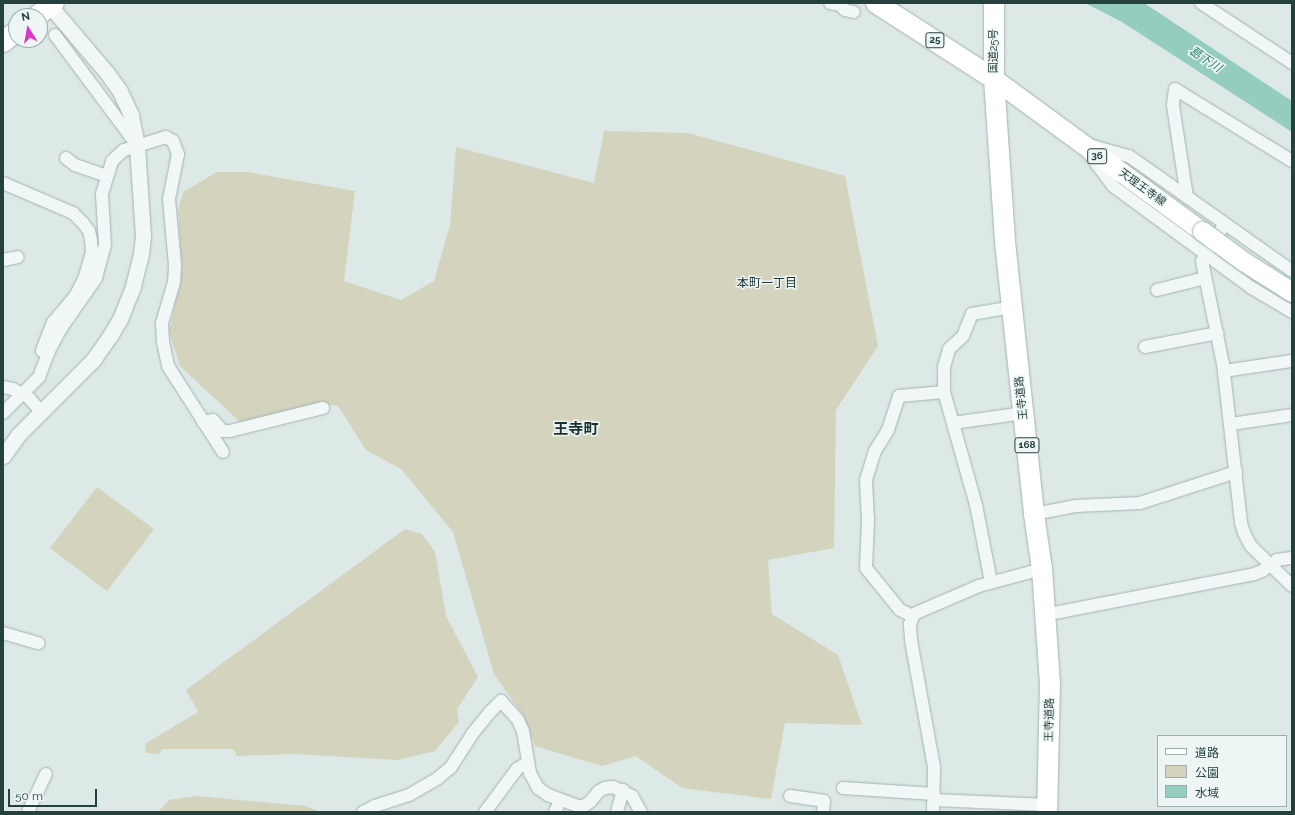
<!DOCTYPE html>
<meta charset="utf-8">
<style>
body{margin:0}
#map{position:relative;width:1295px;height:815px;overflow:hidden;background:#dde9e7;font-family:Raleway,"Noto Sans JP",sans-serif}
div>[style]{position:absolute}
.green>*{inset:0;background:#d3d3be}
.water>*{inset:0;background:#94cdbf}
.roads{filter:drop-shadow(0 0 1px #a2b3b1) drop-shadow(0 0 1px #a2b3b1)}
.minor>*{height:12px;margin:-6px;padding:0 6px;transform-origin:6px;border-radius:6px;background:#f0f7f6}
.tertiary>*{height:15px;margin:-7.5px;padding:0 7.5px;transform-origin:7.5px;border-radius:7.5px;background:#f0f7f6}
.primary>*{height:19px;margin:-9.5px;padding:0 9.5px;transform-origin:9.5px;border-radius:9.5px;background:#fff}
.trunk>*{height:20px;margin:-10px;padding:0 10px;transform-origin:10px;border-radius:10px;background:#fff}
.bridges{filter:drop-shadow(0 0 1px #9bb6b2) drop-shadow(0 0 1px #9bb6b2)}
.primary-bridge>*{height:19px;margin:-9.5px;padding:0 9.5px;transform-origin:9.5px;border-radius:9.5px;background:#fff}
span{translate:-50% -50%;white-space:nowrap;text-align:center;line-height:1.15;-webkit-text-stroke:3px #edf6f5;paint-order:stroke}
.shield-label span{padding:1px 3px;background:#edf6f5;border:1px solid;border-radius:3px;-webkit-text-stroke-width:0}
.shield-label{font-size:10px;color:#25413e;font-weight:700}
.street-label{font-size:11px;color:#25413e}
.water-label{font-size:12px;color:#2b7969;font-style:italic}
.neighbourhood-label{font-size:12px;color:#18312f}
.district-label{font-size:15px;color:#18312f;font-weight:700}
.frame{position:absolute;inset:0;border:4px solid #25413e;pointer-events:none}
.legend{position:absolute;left:1157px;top:735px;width:130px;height:72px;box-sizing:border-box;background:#edf6f5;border:1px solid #9daeac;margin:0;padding:5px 7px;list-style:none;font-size:12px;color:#25413e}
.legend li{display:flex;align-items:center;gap:8px;height:20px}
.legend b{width:20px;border:1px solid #9daeac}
.north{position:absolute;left:8px;top:8px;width:40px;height:40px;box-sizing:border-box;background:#edf6f5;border:1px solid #9daeac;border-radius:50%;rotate:349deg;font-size:11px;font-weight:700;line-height:16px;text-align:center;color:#25413e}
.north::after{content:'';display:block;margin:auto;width:14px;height:18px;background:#db35cb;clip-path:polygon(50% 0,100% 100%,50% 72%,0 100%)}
.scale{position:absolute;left:8px;top:789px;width:89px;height:18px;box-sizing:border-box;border:2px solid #25413e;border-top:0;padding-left:5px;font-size:12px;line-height:14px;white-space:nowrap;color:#25413e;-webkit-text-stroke:3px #edf6f5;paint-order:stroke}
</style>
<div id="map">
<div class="green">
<i style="clip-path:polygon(604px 131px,688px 133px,845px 176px,878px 346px,836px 410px,834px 548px,768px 560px,772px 614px,838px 655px,862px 725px,785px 723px,771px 799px,682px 788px,636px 756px,602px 766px,535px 746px,524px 717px,494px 674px,453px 532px,401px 469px,366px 450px,338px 406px,319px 403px,240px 422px,180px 366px,169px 332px,182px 272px,178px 211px,183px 192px,217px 172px,247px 172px,355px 191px,344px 281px,401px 300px,434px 281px,450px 225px,456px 147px,594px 183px)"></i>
<i style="clip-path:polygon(97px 487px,154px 529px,107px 591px,50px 548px)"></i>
<i style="clip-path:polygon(405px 529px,422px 534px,435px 552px,446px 616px,478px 677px,457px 709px,459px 722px,435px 751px,398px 760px,293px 754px,237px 756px,233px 749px,162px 749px,159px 754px,146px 753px,145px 744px,198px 712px,186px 690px)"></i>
<i style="clip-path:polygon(195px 796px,306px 806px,320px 812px,158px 812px,169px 800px)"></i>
</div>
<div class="water">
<i style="clip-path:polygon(1085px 3px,1144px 3px,1292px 101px,1292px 132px,1122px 22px)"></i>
</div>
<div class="roads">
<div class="minor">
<i style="left:830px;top:3px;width:10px;rotate:11deg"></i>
<i style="left:840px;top:5px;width:7px;rotate:45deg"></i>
<i style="left:845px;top:10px;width:9px;rotate:13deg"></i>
<i style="left:1201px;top:3px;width:109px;rotate:33.4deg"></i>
<i style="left:55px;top:35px;width:137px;rotate:53.3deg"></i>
<i style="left:1093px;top:146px;width:37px;rotate:16deg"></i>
<i style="left:1129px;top:156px;width:199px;rotate:35.2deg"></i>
<i style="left:1089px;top:154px;width:40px;rotate:53deg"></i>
<i style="left:1113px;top:186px;width:172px;rotate:36.3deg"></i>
<i style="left:1252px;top:288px;width:47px;rotate:31deg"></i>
<i style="left:66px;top:158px;width:11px;rotate:38deg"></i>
<i style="left:75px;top:165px;width:34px;rotate:19deg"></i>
<i style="left:3px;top:183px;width:76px;rotate:23.2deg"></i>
<i style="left:73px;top:213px;width:14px;rotate:45deg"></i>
<i style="left:83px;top:223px;width:10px;rotate:53deg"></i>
<i style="left:89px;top:231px;width:9px;rotate:77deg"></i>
<i style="left:91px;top:240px;width:12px;rotate:85deg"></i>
<i style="left:92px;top:252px;width:26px;rotate:106deg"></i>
<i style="left:85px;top:277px;width:20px;rotate:117deg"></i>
<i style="left:76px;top:295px;width:35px;rotate:130deg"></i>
<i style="left:53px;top:322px;width:31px;rotate:111deg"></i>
<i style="left:1187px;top:197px;width:93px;rotate:-98.7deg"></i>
<i style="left:1173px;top:105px;width:16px;rotate:-83deg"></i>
<i style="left:1175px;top:89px;width:137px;rotate:31.6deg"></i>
<i style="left:1224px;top:225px;width:42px;rotate:121.4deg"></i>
<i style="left:1202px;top:261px;width:105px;rotate:78.5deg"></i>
<i style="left:1223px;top:364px;width:160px;rotate:83.5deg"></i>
<i style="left:1241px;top:523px;width:10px;rotate:73deg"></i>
<i style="left:1244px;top:533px;width:15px;rotate:62deg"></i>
<i style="left:1251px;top:546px;width:57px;rotate:44.3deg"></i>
<i style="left:3px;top:260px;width:15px;rotate:-11deg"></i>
<i style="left:1157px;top:290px;width:49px;rotate:-14deg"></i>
<i style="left:1145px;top:347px;width:74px;rotate:-10.9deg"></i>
<i style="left:1224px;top:371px;width:69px;rotate:-8.4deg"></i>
<i style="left:3px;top:387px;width:10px;rotate:11deg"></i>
<i style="left:13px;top:389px;width:18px;rotate:29deg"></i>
<i style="left:29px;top:398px;width:18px;rotate:49deg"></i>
<i style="left:3px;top:413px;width:51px;rotate:-45deg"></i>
<i style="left:39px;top:377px;width:28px;rotate:-69deg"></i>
<i style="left:49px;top:351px;width:27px;rotate:-62deg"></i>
<i style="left:62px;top:327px;width:60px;rotate:-55.2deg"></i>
<i style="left:96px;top:278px;width:34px;rotate:-75deg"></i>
<i style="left:105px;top:245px;width:51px;rotate:-93.4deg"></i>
<i style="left:102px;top:194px;width:34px;rotate:-73deg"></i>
<i style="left:112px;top:161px;width:16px;rotate:-43deg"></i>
<i style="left:124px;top:150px;width:44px;rotate:-17.2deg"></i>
<i style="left:166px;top:137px;width:8px;rotate:30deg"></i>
<i style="left:173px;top:141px;width:14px;rotate:69deg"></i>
<i style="left:178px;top:154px;width:46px;rotate:101.3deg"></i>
<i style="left:169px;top:199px;width:66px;rotate:84.8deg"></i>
<i style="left:175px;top:265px;width:17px;rotate:93deg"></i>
<i style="left:174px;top:282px;width:43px;rotate:106.3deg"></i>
<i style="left:162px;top:323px;width:19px;rotate:87deg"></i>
<i style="left:163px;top:342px;width:25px;rotate:78deg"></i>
<i style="left:168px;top:366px;width:102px;rotate:57.4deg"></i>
<i style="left:203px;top:422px;width:10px;rotate:-11deg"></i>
<i style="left:213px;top:420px;width:15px;rotate:48deg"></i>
<i style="left:223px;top:431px;width:7px"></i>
<i style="left:230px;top:431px;width:96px;rotate:-13.9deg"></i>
<i style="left:953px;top:423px;width:72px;rotate:-8deg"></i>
<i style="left:1231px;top:424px;width:62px;rotate:-8.4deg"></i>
<i style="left:1034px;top:514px;width:43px;rotate:-10.8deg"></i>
<i style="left:1076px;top:506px;width:64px;rotate:-2.7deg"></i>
<i style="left:1140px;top:503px;width:101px;rotate:-17.9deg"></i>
<i style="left:991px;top:582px;width:78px;rotate:-101deg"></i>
<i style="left:976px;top:505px;width:117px;rotate:-105.8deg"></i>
<i style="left:944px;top:392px;width:25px;rotate:-90deg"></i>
<i style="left:944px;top:367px;width:19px;rotate:-74deg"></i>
<i style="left:949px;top:349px;width:19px;rotate:-43deg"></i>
<i style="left:963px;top:336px;width:24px;rotate:-68deg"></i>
<i style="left:972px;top:314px;width:42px;rotate:-9.7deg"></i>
<i style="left:1044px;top:615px;width:214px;rotate:-11deg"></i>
<i style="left:1254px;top:574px;width:9px;rotate:-21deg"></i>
<i style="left:1262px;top:571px;width:19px;rotate:-36deg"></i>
<i style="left:1277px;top:560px;width:15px;rotate:-8deg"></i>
<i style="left:913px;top:616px;width:14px;rotate:-155deg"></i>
<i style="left:900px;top:610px;width:54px;rotate:-129deg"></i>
<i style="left:866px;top:568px;width:48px;rotate:-87.6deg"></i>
<i style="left:868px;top:520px;width:40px;rotate:-92.9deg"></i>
<i style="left:866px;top:480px;width:30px;rotate:-73deg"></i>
<i style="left:875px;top:451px;width:25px;rotate:-58deg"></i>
<i style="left:888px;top:430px;width:36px;rotate:-72deg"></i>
<i style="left:899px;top:396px;width:45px;rotate:-5.1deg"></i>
<i style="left:3px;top:633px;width:37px;rotate:16deg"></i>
<i style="left:843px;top:788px;width:91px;rotate:3.8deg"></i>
<i style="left:790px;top:796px;width:34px;rotate:8deg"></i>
<i style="left:824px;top:801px;width:11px;rotate:95deg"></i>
<i style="left:934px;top:800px;width:113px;rotate:2.5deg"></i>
<i style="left:28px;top:812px;width:42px;rotate:-64.7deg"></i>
<i style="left:363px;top:812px;width:13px;rotate:-27deg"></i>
<i style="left:375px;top:806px;width:36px;rotate:-18deg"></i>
<i style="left:409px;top:795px;width:34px;rotate:-30deg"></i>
<i style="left:438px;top:778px;width:17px;rotate:-40deg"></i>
<i style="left:451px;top:767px;width:40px;rotate:-57.1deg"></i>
<i style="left:473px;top:733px;width:27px;rotate:-51deg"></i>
<i style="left:490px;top:712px;width:16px;rotate:-45deg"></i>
<i style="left:501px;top:701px;width:25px;rotate:48deg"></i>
<i style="left:518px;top:720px;width:12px;rotate:66deg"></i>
<i style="left:523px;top:731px;width:43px;rotate:80.5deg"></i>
<i style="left:530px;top:773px;width:17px;rotate:62deg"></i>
<i style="left:538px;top:788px;width:12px;rotate:35deg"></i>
<i style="left:548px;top:795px;width:33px;rotate:20deg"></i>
<i style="left:579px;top:806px;width:5px"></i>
<i style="left:584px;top:806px;width:7px;rotate:-34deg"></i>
<i style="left:590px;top:802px;width:14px;rotate:-51deg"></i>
<i style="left:599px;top:791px;width:7px;rotate:-27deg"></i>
<i style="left:605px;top:788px;width:8px;rotate:-7deg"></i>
<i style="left:613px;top:787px;width:21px;rotate:25deg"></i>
<i style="left:632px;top:796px;width:18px;rotate:61deg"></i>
<i style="left:485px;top:812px;width:54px;rotate:-53.3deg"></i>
<i style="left:517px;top:769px;width:13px;rotate:-32deg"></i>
<i style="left:555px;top:812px;width:13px;rotate:-67deg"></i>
<i style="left:617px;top:812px;width:23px;rotate:-75deg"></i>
<i style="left:933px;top:812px;width:45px;rotate:-88.7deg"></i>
<i style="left:934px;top:767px;width:129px;rotate:-100.3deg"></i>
<i style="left:911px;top:640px;width:16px;rotate:-94deg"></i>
<i style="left:910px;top:624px;width:9px;rotate:-69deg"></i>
<i style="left:913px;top:616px;width:4px;rotate:-45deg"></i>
<i style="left:916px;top:613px;width:69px;rotate:-23.2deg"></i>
<i style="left:979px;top:586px;width:65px;rotate:-15.1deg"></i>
</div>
<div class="tertiary">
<i style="left:3px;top:456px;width:26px;rotate:-54deg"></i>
<i style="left:18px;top:435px;width:106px;rotate:-45deg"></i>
<i style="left:93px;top:360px;width:32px;rotate:-55deg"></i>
<i style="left:111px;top:334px;width:17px;rotate:-59deg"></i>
<i style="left:120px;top:319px;width:35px;rotate:-68deg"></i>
<i style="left:133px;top:286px;width:34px;rotate:-76deg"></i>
<i style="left:141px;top:253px;width:17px;rotate:-83deg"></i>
<i style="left:143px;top:236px;width:90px;rotate:-93.8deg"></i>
<i style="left:137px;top:146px;width:32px;rotate:-101deg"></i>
<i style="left:131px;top:115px;width:26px;rotate:-115deg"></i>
<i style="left:120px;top:91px;width:22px;rotate:-126deg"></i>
<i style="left:107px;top:73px;width:88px;rotate:-130.4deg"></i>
</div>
<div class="primary">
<i style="left:994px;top:79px;width:258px;rotate:36.2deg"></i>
</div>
<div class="trunk">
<i style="left:876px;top:3px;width:140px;rotate:32.8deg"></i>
<i style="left:994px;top:3px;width:76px;rotate:90deg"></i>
<i style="left:994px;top:79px;width:163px;rotate:86.1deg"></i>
<i style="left:1005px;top:242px;width:274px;rotate:83.9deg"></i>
<i style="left:1034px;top:514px;width:56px;rotate:81.7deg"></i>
<i style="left:1042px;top:569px;width:115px;rotate:86deg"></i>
<i style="left:1050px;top:684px;width:128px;rotate:91.3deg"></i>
<i style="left:37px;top:16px;width:21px;rotate:-37deg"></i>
<i style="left:3px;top:42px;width:16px;rotate:-38deg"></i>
</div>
</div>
<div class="bridges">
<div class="primary-bridge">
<i style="left:1202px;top:231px;width:51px;rotate:36.2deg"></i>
<i style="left:1243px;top:261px;width:58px;rotate:32.3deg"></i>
</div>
</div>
<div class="shield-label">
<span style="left:935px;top:40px">25</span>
<span style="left:1097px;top:156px">36</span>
<span style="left:1027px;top:445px">168</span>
</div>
<div class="street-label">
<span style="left:994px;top:51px;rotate:-90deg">国道25号</span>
<span style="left:1142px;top:188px;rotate:36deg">天理王寺線</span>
<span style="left:1022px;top:398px;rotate:-96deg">王寺道路</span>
<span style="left:1050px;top:720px;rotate:-89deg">王寺道路</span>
</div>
<div class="water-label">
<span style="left:1205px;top:60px;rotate:33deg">葛下川</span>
</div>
<div class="neighbourhood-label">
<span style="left:767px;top:284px">本町一丁目</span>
</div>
<div class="district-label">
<span style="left:576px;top:430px">王寺町</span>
</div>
<div class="frame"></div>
<ul class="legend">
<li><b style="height:5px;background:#fff"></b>道路</li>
<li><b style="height:11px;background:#d3d3be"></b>公園</li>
<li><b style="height:11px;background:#94cdbf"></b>水域</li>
</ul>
<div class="north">N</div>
<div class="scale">50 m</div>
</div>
